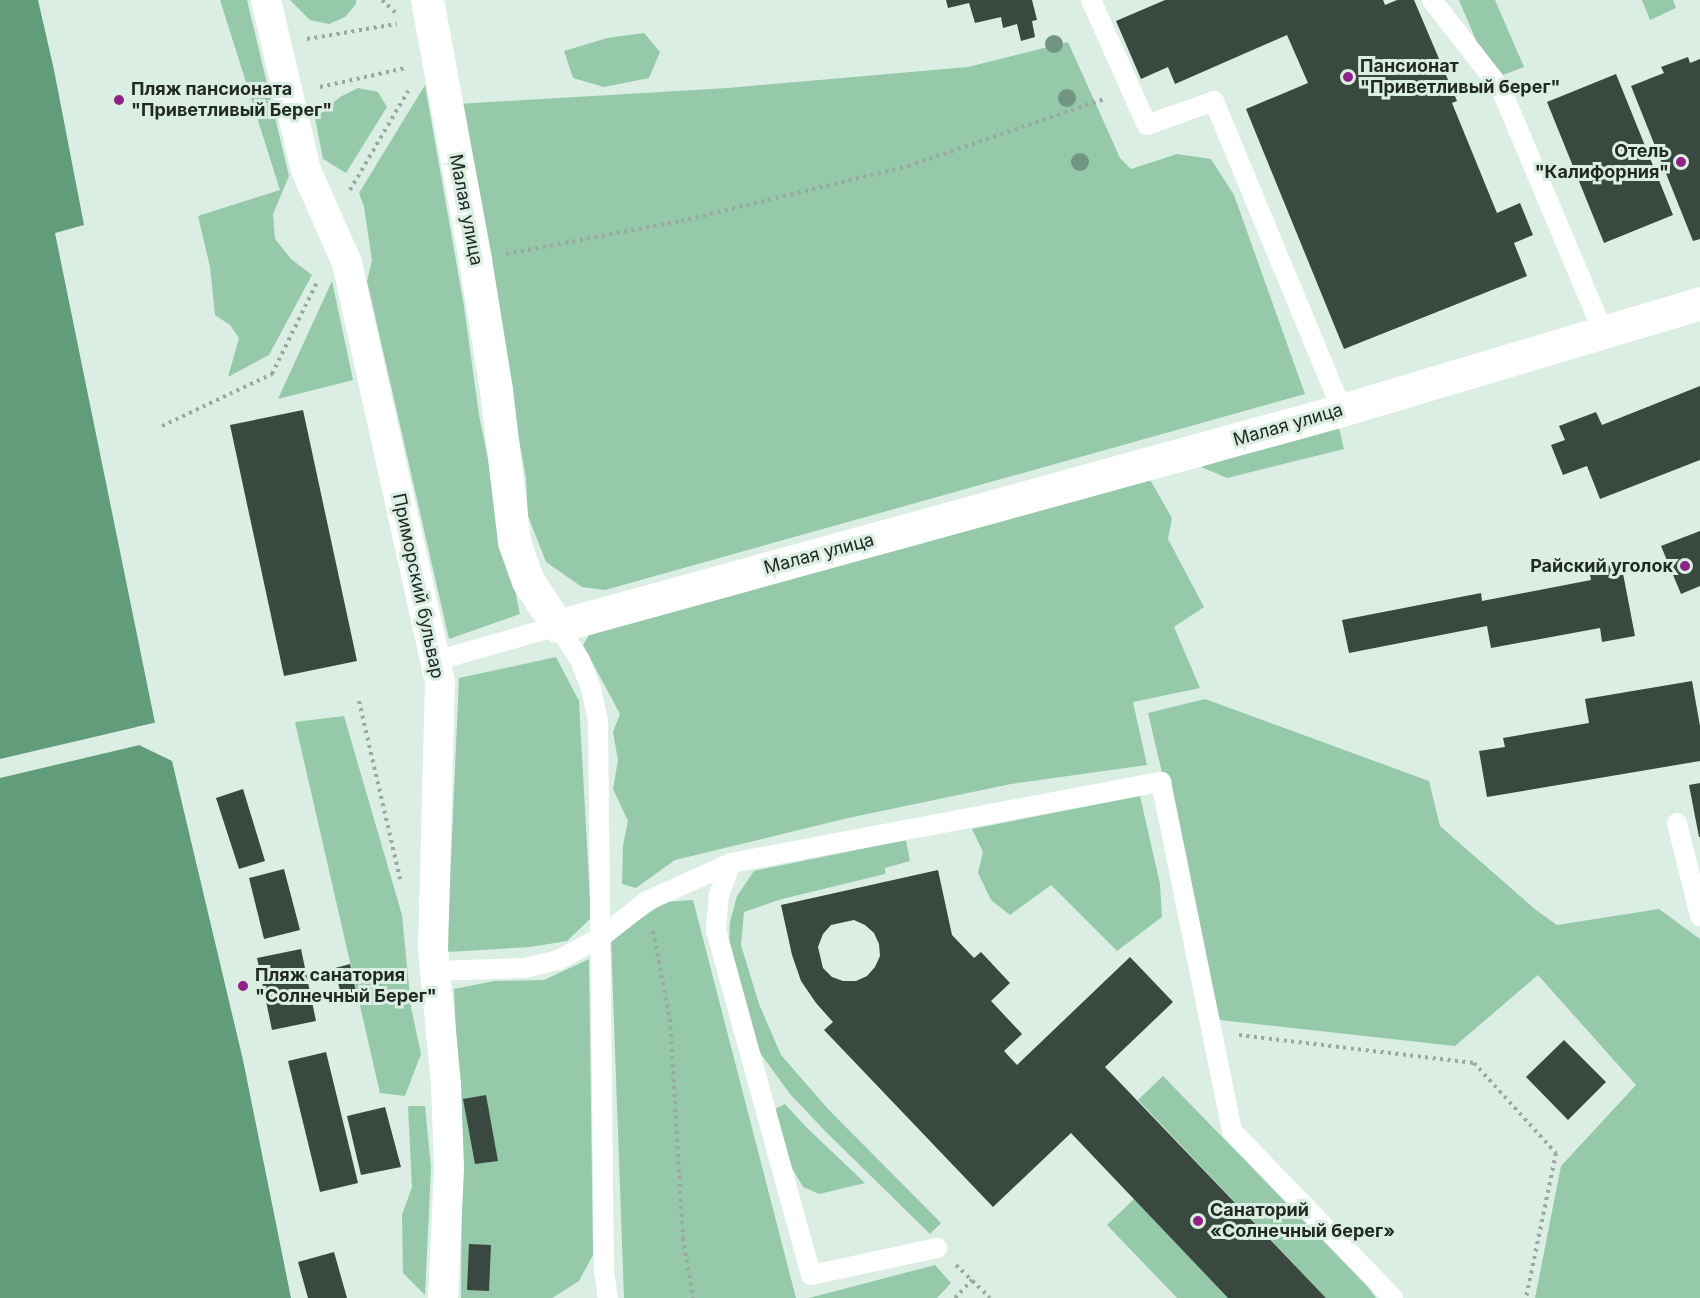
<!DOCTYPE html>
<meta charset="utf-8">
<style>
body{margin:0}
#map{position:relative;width:1700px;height:1298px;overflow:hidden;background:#dbeee3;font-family:Inter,sans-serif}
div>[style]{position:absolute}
.green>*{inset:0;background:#95c9aa}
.water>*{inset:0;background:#619d7b}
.pier>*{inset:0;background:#dbeee3}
.building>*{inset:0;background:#39493f}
.path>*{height:4px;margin-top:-2px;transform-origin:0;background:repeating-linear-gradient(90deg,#9aa9a0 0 3px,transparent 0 7.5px)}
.service>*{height:20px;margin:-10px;padding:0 10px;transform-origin:10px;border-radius:10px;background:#fff}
.pedestrian>*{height:30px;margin:-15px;padding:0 15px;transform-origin:15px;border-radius:15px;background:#fff}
.minor>*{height:33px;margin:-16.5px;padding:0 16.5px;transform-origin:16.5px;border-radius:16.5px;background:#fff}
.trees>*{width:18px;height:18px;margin:-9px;border-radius:50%;background:#729583}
.dots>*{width:16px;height:16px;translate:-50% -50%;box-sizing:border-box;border:3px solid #dbeee3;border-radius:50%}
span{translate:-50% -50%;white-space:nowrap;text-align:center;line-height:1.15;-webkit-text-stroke:6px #dbeee3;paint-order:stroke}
.poi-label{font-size:18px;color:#222924;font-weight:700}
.left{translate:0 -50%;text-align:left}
.right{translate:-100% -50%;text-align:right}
.street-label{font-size:18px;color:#222924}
</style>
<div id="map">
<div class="green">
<i style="clip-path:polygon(220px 0,247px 0,289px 176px,273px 214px,275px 239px,291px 259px,312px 275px,269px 355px,228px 377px,239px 338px,230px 325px,215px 315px,210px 267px,198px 216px,280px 190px)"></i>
<i style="clip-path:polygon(290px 0,356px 0,356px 4px,345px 17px,329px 24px,310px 20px)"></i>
<i style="clip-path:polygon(1459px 0,1495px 0,1524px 67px,1503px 75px,1478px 45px)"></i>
<i style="clip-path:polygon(1642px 0,1673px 0,1676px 8px,1650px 20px)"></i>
<i style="clip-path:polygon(644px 33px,660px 52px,649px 78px,604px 87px,573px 78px,564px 51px,607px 38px)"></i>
<i style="clip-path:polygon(1068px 42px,1120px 158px,1131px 169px,1177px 154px,1211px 159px,1234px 195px,1305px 394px,605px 590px,582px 587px,546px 562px,528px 516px,526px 478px,457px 104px,728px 88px,968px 67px)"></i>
<i style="clip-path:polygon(425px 85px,464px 306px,479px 415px,520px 614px,449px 639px,367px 281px,372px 260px,364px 207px,359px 193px)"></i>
<i style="clip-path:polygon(358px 88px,378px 92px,387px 107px,346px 173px,323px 159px,315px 118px,340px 97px)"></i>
<i style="clip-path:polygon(332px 281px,353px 380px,278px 399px)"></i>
<i style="clip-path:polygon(1338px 424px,1344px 449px,1227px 478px,1201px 467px)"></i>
<i style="clip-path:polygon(1149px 478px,1172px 518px,1168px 539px,1204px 607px,1174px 627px,1200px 688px,1133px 702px,1147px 765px,1011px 784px,848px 818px,675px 860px,636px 888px,622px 884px,623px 845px,628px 821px,613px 789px,618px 760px,613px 732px,620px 714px,583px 645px,595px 625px,624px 617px,652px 618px,736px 592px)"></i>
<i style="clip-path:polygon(556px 657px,579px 701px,591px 918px,567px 941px,530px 947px,447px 952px,459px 678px)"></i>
<i style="clip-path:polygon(1205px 699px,1429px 781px,1440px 826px,1536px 910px,1557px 925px,1659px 909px,1700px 939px,1700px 1298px,1535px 1298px,1561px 1166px,1636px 1085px,1538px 975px,1455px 1046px,1220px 1020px,1148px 713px)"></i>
<i style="clip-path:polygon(344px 716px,402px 915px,411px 1007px,421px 1054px,405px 1096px,380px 1093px,295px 722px)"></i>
<i style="clip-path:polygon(1140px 796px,1160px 884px,1162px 917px,1117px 951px,1051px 885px,1010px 915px,991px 900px,978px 873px,983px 852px,972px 829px)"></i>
<i style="clip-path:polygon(906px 840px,910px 861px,885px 868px,885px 874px,782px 899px,744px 912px,741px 945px,759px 1004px,781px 1055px,828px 1109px,941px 1223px,930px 1234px,825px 1131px,790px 1094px,758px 1050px,729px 944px,730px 922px,737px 896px,754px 871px)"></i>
<i style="clip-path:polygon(693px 900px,796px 1298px,624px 1298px,611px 939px,665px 902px)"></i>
<i style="clip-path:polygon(589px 959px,593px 1255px,579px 1281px,552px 1298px,461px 1298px,462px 1161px,454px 989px,494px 981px,544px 980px)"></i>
<i style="clip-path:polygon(1163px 1076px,1367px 1286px,1376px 1298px,1326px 1298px,1138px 1100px)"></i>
<i style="clip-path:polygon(785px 1104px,806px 1127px,865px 1183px,819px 1194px,803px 1187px,792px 1168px,775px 1109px)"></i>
<i style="clip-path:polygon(408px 1106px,425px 1106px,431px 1168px,425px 1295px,403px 1273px,402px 1215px,412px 1187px)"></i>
<i style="clip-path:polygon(1134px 1199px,1228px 1298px,1177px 1298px,1107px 1225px)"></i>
<i style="clip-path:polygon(935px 1265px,951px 1283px,937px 1298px,809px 1298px)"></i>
</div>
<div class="water">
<i style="clip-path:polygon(0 0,38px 0,54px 70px,84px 225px,55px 233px,155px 723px,136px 727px,139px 745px,172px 761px,243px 1060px,291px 1298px,0 1298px)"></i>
</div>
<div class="pier">
<i style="clip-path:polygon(158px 722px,156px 725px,139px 729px,144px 744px,0 778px,0 759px)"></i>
</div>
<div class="building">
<i style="clip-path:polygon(946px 0,1032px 0,1037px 20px,1032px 21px,1035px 37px,1021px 41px,1017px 24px,1003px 28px,1001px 17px,975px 23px,969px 3px,948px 8px)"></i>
<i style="clip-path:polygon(1165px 0,1383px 0,1385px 5px,1397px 0,1414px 0,1457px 101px,1452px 103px,1497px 213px,1520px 203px,1533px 235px,1514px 243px,1527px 276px,1344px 349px,1246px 109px,1308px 83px,1287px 35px,1175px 84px,1168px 67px,1141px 79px,1116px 21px)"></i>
<i style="clip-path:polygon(1688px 57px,1690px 63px,1700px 59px,1700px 239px,1693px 241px,1631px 86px,1664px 73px,1661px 67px)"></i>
<i style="clip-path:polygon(1616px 74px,1673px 215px,1604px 243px,1547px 102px)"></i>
<i style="clip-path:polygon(1700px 386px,1700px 460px,1600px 499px,1587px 466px,1563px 475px,1551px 445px,1565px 440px,1559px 426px,1596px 412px,1602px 425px)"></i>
<i style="clip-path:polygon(303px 410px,357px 661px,284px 676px,230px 425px)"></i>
<i style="clip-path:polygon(1700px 531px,1700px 586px,1681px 594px,1661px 546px)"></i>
<i style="clip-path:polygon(1621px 563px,1635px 636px,1602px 642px,1600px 628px,1491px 648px,1487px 626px,1349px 653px,1342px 620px,1481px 593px,1482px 601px,1591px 580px,1589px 569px)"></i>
<i style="clip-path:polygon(1692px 681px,1700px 726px,1700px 761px,1487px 797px,1479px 751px,1505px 747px,1503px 738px,1589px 723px,1585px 699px)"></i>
<i style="clip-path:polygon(1700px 783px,1700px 837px,1699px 837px,1689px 785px)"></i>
<i style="clip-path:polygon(243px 789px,265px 861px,239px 869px,216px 798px)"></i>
<i style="clip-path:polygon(284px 869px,300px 930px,264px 939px,249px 878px)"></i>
<i style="clip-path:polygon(evenodd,938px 870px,952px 935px,974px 958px,981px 952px,1010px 983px,991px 1001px,1022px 1034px,1004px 1051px,1017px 1065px,1130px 957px,1173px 1002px,1105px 1067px,1326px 1298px,1228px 1298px,1071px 1133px,993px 1207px,824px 1030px,833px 1022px,816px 1003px,801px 981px,792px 955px,781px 905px,938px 870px,854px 920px,865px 925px,874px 933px,879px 944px,880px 956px,875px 967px,867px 976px,856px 981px,843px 981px,832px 977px,823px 968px,818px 947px,823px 934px,831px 925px,854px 920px)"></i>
<i style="clip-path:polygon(301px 949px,316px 1021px,272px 1030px,257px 958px)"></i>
<i style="clip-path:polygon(350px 964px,358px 1001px,343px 1005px,335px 968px)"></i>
<i style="clip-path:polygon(1564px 1040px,1606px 1082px,1568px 1120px,1526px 1077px)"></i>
<i style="clip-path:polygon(326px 1052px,358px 1183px,320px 1192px,288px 1061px)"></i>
<i style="clip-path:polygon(486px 1095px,498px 1161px,475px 1164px,463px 1099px)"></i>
<i style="clip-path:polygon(385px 1107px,401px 1167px,361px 1175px,347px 1116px)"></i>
<i style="clip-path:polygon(469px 1244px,491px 1245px,489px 1291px,467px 1290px)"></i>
<i style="clip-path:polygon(334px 1252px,347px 1298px,308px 1298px,298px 1262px)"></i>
</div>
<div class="path">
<i style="left:382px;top:0;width:18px;rotate:43deg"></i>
<i style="left:307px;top:39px;width:91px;rotate:-9.5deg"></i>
<i style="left:320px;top:87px;width:88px;rotate:-12.5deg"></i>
<i style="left:350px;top:190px;width:115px;rotate:-59.6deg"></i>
<i style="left:506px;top:254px;width:178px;rotate:-10.7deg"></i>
<i style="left:681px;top:221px;width:234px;rotate:-13.6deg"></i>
<i style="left:908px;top:166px;width:208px;rotate:-18.8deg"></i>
<i style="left:162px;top:426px;width:122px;rotate:-25.3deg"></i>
<i style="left:272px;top:374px;width:102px;rotate:-63.9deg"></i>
<i style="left:359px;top:701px;width:187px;rotate:77deg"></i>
<i style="left:653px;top:931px;width:90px;rotate:79.1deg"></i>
<i style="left:670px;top:1019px;width:219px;rotate:86.6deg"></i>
<i style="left:683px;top:1238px;width:61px;rotate:80.5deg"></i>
<i style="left:1239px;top:1035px;width:237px;rotate:6.8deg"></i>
<i style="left:1474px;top:1063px;width:122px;rotate:47.7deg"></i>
<i style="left:1556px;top:1153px;width:148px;rotate:101.7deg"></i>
<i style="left:956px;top:1265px;width:47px;rotate:44.1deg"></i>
<i style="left:955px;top:1298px;width:25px;rotate:-47deg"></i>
</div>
<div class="service">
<i style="left:1091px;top:0;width:137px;rotate:65.9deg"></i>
<i style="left:1147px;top:125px;width:71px;rotate:-19.7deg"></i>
<i style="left:1214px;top:101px;width:334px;rotate:67.5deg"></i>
<i style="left:1432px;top:0;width:113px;rotate:52.2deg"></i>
<i style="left:1501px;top:89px;width:264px;rotate:67.2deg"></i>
<i style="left:435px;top:661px;width:128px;rotate:-15.9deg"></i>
<i style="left:558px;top:626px;width:40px;rotate:57.1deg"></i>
<i style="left:580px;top:660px;width:30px;rotate:69deg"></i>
<i style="left:591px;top:688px;width:33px;rotate:78deg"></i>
<i style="left:598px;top:720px;width:551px;rotate:89.38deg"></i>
<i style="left:604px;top:1271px;width:27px;rotate:82deg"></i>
<i style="left:1677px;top:823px;width:96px;rotate:76.1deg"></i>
<i style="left:731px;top:863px;width:33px;rotate:111deg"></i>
<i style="left:719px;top:894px;width:36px;rotate:95deg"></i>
<i style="left:716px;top:930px;width:358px;rotate:74.6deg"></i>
<i style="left:811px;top:1275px;width:129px;rotate:-12.1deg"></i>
<i style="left:435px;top:971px;width:89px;rotate:-1.9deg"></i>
<i style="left:524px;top:968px;width:35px;rotate:-13deg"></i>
<i style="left:558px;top:960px;width:47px;rotate:-27.6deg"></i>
<i style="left:600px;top:938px;width:60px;rotate:-38.2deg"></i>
<i style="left:647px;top:901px;width:92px;rotate:-24.3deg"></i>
<i style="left:731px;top:863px;width:438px;rotate:-10.7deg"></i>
<i style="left:1161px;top:782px;width:356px;rotate:78.5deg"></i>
<i style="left:1232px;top:1131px;width:232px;rotate:46deg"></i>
</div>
<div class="pedestrian">
<i style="left:266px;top:0;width:175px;rotate:76.8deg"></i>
<i style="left:306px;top:170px;width:102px;rotate:66.2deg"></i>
<i style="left:347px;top:263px;width:429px;rotate:77.5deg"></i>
<i style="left:440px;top:682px;width:267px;rotate:91.5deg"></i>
<i style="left:433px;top:949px;width:137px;rotate:84.5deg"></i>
<i style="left:446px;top:1085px;width:83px;rotate:87.9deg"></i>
<i style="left:449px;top:1168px;width:130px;rotate:92.6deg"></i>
</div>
<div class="minor">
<i style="left:427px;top:0;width:264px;rotate:79.5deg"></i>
<i style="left:475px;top:260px;width:132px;rotate:80.8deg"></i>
<i style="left:496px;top:390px;width:153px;rotate:83.2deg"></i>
<i style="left:514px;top:542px;width:41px;rotate:70.3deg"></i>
<i style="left:528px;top:581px;width:54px;rotate:56.3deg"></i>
<i style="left:558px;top:626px;width:813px;rotate:-15.4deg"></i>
<i style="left:1342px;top:410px;width:374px;rotate:-16.6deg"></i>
</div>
<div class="trees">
<i style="left:1054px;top:44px"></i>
<i style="left:1067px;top:98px"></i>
<i style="left:1080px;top:162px"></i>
</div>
<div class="dots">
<i style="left:1348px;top:77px;background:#8f2285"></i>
<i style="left:119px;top:100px;background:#8f2285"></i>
<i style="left:1681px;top:162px;background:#8f2285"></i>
<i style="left:1685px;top:566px;background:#8f2285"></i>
<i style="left:243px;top:986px;background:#8f2285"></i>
<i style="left:1198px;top:1221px;background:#8f2285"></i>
</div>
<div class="poi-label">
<span class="left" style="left:1360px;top:77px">Пансионат<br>"Приветливый берег"</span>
<span class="left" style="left:131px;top:100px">Пляж пансионата<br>"Приветливый Берег"</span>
<span class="right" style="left:1669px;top:162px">Отель<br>"Калифорния"</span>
<span class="right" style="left:1673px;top:566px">Райский уголок</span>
<span class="left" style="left:255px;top:986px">Пляж санатория<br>"Солнечный Берег"</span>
<span class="left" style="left:1210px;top:1221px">Санаторий<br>«Солнечный берег»</span>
</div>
<div class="street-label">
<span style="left:466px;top:210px;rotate:79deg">Малая улица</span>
<span style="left:1288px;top:425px;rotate:-16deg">Малая улица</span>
<span style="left:819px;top:554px;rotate:-15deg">Малая улица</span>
<span style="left:418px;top:586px;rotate:78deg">Приморский бульвар</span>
</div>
</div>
